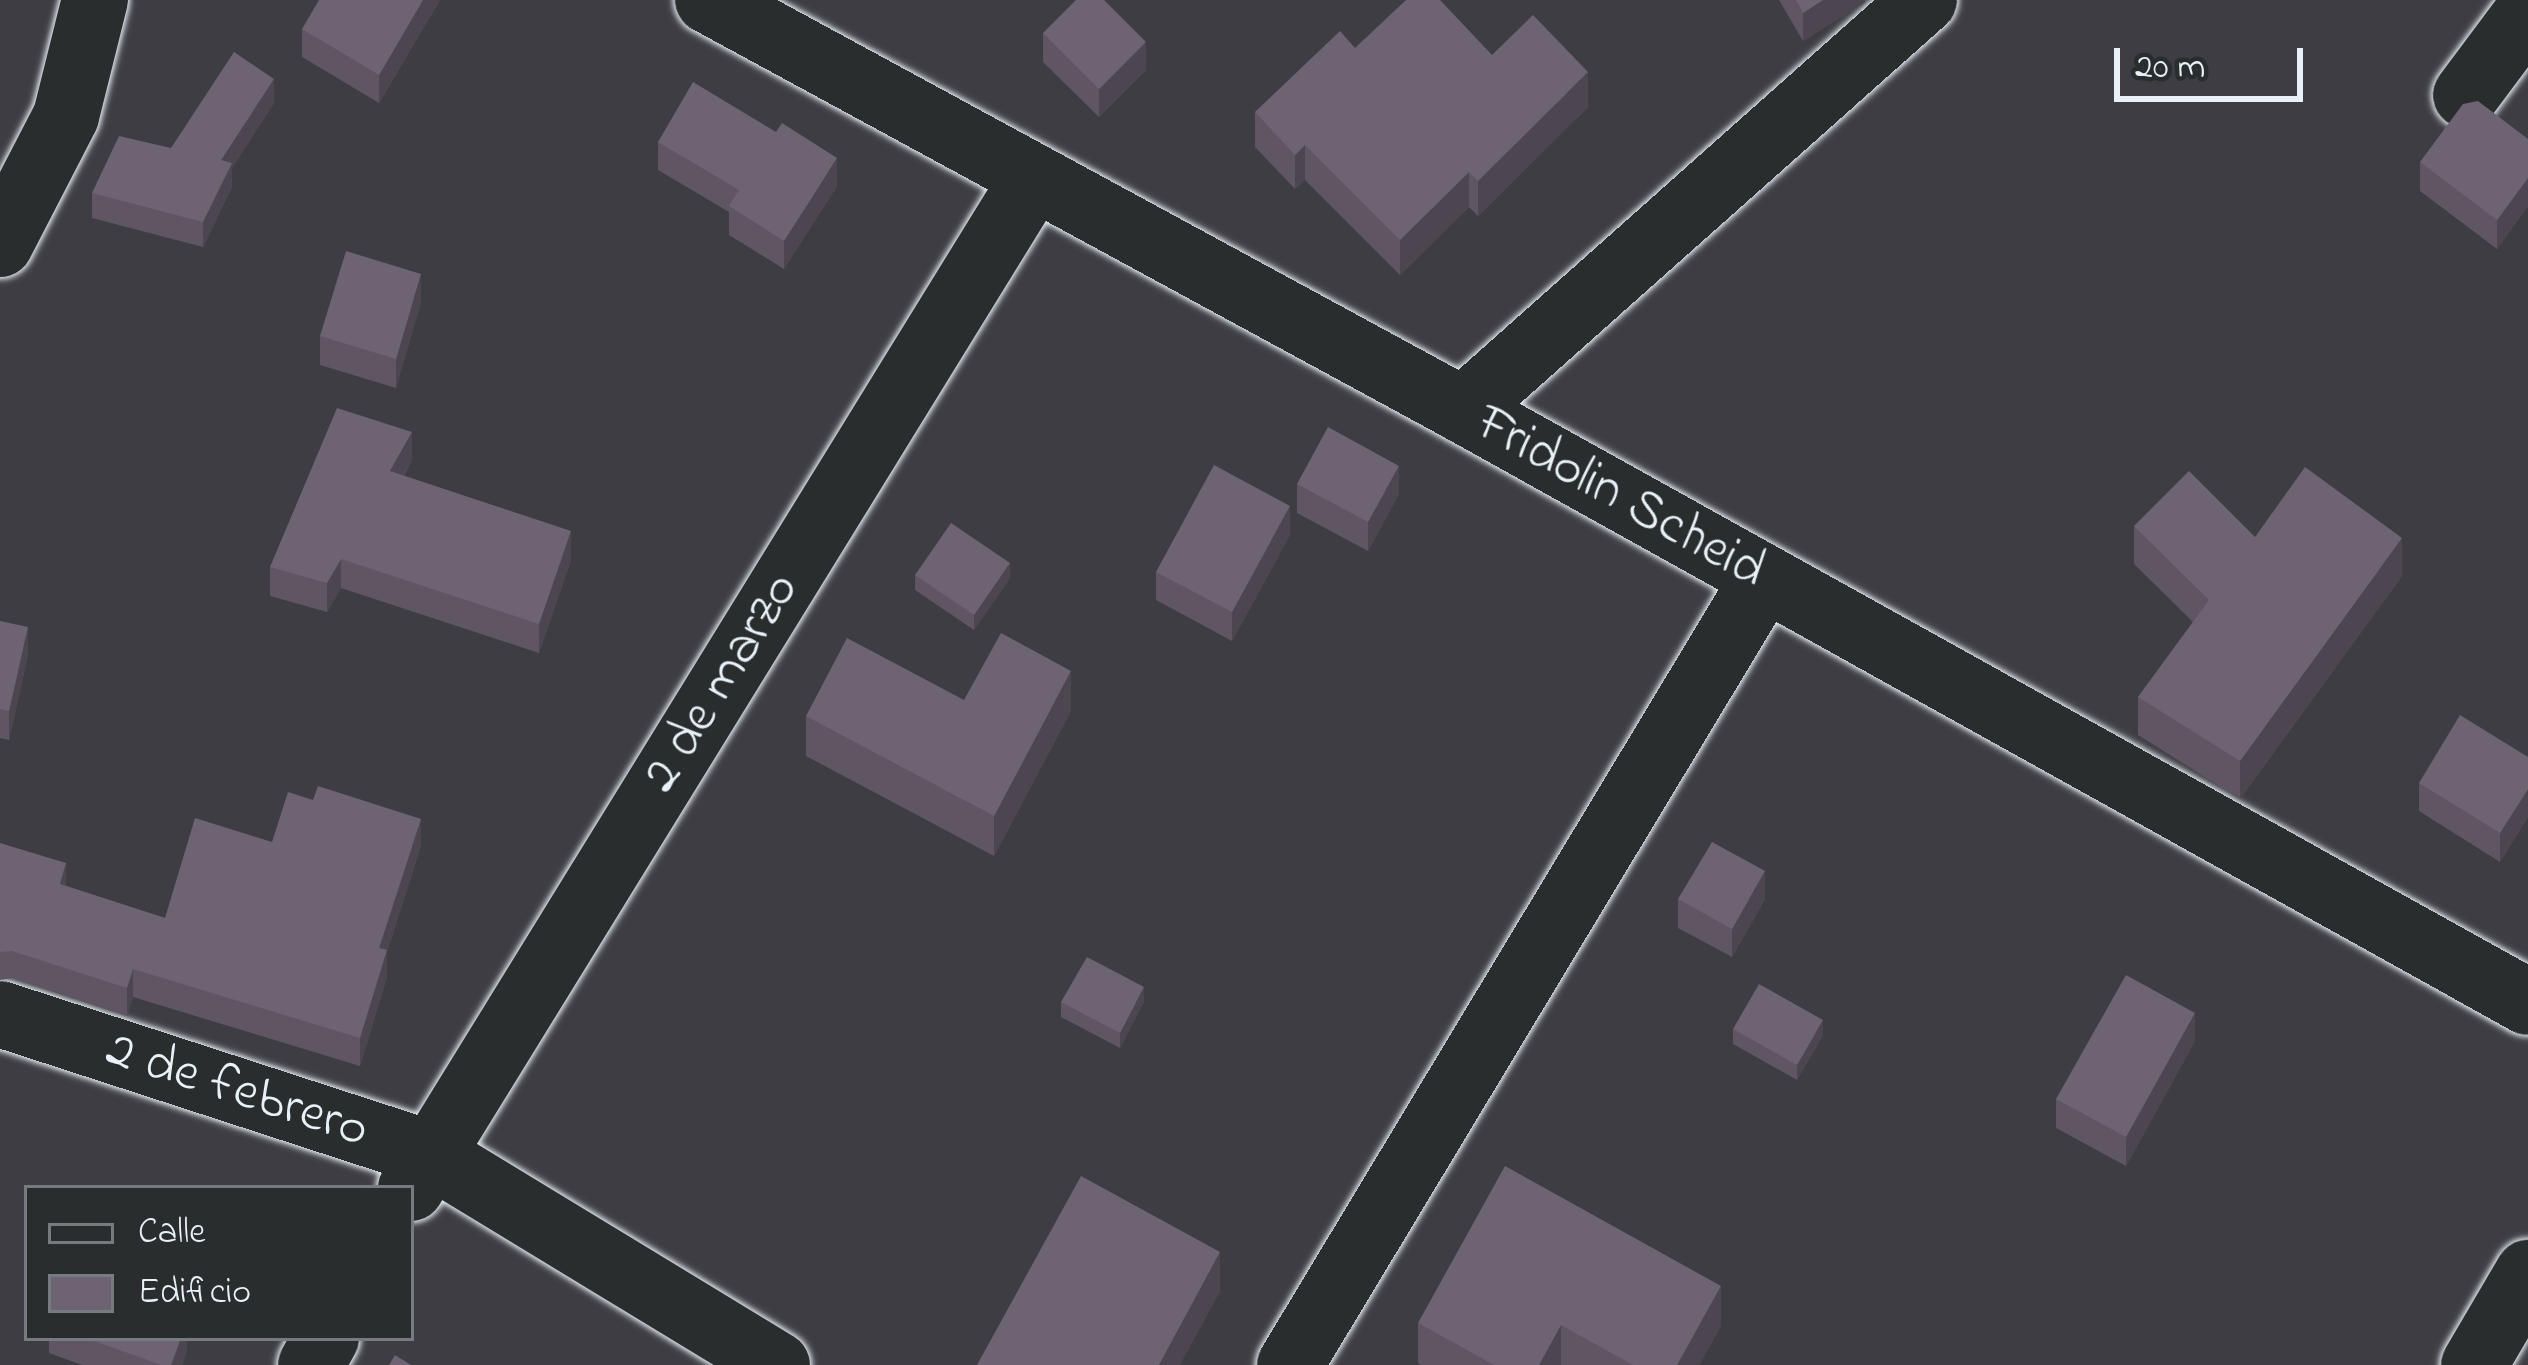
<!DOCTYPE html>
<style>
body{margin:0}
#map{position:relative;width:2528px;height:1365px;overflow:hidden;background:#3e3d43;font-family:"Indie Flower",sans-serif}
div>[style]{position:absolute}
.roads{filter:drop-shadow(0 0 3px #e8f1f8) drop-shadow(0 0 3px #e8f1f8)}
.minor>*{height:66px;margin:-33px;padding:0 33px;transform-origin:33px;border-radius:33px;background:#2a2d2e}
.wall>*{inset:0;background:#5f5563}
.shaded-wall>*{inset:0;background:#4d4550}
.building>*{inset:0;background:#6e6373}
span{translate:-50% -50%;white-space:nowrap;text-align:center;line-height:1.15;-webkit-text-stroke:10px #2a2d2e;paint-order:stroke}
.street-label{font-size:54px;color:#e8f1f8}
.legend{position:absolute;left:24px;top:1185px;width:390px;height:156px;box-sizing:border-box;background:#2a2d2e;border:3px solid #767b7f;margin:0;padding:15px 21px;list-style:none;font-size:36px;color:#e8f1f8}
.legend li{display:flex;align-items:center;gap:24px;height:60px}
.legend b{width:60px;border:3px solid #767b7f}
.scale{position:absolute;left:2114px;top:48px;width:189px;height:54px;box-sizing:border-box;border:6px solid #e8f1f8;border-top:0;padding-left:15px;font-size:36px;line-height:42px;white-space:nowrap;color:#e8f1f8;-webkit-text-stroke:9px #2a2d2e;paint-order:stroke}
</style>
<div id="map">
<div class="roads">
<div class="minor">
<i style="left:708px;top:0;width:859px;rotate:28.5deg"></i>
<i style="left:1463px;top:410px;width:1218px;rotate:29.07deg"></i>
<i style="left:2466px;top:95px;width:104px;rotate:-53.2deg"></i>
<i style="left:0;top:244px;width:144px;rotate:-62.7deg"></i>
<i style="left:66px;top:116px;width:120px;rotate:-76deg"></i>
<i style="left:1463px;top:410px;width:617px;rotate:-41.65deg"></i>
<i style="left:0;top:1014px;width:452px;rotate:18deg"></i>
<i style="left:430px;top:1154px;width:406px;rotate:31.3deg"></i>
<i style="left:411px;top:1188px;width:1185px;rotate:-58.35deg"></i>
<i style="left:311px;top:1365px;width:31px;rotate:-61deg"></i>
<i style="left:1290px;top:1365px;width:916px;rotate:-58.93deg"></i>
<i style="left:2474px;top:1365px;width:107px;rotate:-59.6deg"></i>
</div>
</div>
<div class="wall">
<i style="clip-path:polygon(440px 0,379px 103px,302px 57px,302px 29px)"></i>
<i style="clip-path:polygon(1779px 0,1865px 0,1865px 2px,1803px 41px)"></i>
<i style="clip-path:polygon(1043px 33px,1146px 70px,1099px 117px,1043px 62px)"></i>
<i style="clip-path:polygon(1355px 48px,1492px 55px,1588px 107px,1478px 216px,1469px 207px,1400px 275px,1305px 180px,1295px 189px,1255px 147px,1255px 112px)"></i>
<i style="clip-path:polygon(274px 103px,232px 168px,232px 187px,203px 247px,92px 218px,92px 193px,171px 148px)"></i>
<i style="clip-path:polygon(776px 132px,837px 186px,784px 269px,729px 235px,729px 212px,658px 170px,658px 142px)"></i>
<i style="clip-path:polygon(2528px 139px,2528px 206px,2497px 249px,2420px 191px,2420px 162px)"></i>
<i style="clip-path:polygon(421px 302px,396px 388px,320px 365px,320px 336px)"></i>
<i style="clip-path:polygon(412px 460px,404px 476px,571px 560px,539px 653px,341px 588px,327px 612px,270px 596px,270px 567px)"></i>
<i style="clip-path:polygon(1297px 484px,1399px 494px,1368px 551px,1297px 513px)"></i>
<i style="clip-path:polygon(2134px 526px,2255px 537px,2402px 576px,2240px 799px,2138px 735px,2138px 697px,2193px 622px,2134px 564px)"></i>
<i style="clip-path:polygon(1290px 535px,1232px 641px,1156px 600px,1156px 572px)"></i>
<i style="clip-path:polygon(915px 575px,1010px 578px,974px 630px,915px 590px)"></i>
<i style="clip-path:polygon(0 621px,28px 655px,9px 740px,0 738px)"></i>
<i style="clip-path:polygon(964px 700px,1071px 711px,994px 856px,806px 756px,806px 716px)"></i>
<i style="clip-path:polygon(2528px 757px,2528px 817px,2500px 862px,2419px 811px,2419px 783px)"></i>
<i style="clip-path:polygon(272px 842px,421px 846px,387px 952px,387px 977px,360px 1066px,133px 997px,127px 1016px,12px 978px,0 980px,0 843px,66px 886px,165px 918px)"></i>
<i style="clip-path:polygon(1678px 899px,1765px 899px,1732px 957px,1678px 928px)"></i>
<i style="clip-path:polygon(1061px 1002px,1144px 1002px,1120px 1048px,1061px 1017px)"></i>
<i style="clip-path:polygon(1733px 1029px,1823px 1035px,1797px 1080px,1733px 1044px)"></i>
<i style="clip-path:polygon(2195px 1041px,2126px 1166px,2056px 1128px,2056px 1099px)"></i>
<i style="clip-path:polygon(1418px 1323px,1721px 1326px,1699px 1365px,1421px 1365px,1418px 1363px)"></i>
<i style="clip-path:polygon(49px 1338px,187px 1338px,187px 1350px,182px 1365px,82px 1365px,49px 1353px)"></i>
</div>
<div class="shaded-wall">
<i style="clip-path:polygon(423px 0,440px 0,379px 103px,379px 75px)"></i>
<i style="clip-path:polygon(1823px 0,1865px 0,1865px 2px,1803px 41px,1803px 13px)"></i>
<i style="clip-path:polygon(1146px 42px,1146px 70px,1099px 117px,1099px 89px)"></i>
<i style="clip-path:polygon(1588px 72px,1588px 107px,1478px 216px,1478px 181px)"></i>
<i style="clip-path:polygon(274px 79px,274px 103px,232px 168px,232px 187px,203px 247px,203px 222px,221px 160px)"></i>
<i style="clip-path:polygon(1305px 145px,1305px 180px,1295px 189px,1295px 155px)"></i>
<i style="clip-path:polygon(837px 158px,837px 186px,784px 269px,784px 241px)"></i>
<i style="clip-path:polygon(1469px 172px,1469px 207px,1400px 275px,1400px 240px)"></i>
<i style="clip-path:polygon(2528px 178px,2528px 206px,2497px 249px,2497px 220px)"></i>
<i style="clip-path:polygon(421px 274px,421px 302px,396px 388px,396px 359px)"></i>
<i style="clip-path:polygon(412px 432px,412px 460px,390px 500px,390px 471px)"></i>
<i style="clip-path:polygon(1399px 466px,1399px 494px,1368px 551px,1368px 522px)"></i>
<i style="clip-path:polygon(1290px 506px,1290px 535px,1232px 641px,1232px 612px)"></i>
<i style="clip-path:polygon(571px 531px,571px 560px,539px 653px,539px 624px)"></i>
<i style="clip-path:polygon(2402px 538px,2402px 576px,2240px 799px,2240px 761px)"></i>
<i style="clip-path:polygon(341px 559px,341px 588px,327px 612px,327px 583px)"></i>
<i style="clip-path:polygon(1010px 563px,1010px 578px,974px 630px,974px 615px)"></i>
<i style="clip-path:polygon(28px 627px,28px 655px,9px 740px,9px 711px)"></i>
<i style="clip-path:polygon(1071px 671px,1071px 711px,994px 856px,994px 816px)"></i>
<i style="clip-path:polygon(2528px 789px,2528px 817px,2500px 862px,2500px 833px)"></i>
<i style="clip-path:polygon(421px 819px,421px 846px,387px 952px,387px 977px,360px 1066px,360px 1038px,379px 948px)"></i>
<i style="clip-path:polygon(66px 863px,66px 891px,60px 884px)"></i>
<i style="clip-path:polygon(1765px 871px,1765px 899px,1732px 957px,1732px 929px)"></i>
<i style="clip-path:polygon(133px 969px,133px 997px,127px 1016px,127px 988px)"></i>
<i style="clip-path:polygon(1144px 987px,1144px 1002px,1120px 1048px,1120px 1033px)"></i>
<i style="clip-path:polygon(2195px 1013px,2195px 1041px,2126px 1166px,2126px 1137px)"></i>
<i style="clip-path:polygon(1823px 1020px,1823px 1035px,1797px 1080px,1797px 1065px)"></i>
<i style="clip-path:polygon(1220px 1252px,1220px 1292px,1180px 1365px,1159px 1365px)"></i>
<i style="clip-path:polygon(1721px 1286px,1721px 1326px,1699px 1365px,1677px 1365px)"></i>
<i style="clip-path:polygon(1561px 1325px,1561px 1365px,1539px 1365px)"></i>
<i style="clip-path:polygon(181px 1338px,187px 1338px,187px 1350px,182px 1365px,171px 1365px)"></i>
</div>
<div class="building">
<i style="clip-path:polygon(319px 0,423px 0,379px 75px,302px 29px)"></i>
<i style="clip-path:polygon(1076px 0,1104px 0,1146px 42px,1099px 89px,1043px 33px)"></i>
<i style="clip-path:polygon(1406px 0,1440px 0,1492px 55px,1533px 15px,1588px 72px,1478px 181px,1469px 172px,1400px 240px,1305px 145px,1295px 155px,1255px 112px,1340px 31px,1355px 48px)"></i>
<i style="clip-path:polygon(1796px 0,1823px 0,1803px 13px)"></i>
<i style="clip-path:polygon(234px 52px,274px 79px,221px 160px,232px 163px,203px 222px,92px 193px,119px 136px,171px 148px)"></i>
<i style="clip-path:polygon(693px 82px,776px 132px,782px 123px,837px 158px,784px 241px,729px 206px,739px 190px,658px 142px)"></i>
<i style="clip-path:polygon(2478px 101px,2528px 139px,2528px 178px,2497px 220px,2420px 162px,2463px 104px)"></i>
<i style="clip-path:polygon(346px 251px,421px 274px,396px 359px,320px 336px)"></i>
<i style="clip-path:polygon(337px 408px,412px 432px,390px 471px,571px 531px,539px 624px,341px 559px,327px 583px,270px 567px)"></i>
<i style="clip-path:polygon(1328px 427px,1399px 466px,1368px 522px,1297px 484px)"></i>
<i style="clip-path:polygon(1214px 465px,1290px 506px,1232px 612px,1156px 572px)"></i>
<i style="clip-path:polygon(2305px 467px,2402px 538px,2240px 761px,2138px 697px,2209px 600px,2134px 526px,2189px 471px,2255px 537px)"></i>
<i style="clip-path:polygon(951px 523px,1010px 563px,974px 615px,915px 575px)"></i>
<i style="clip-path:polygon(0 621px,28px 627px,9px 711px,0 709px)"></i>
<i style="clip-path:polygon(1001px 633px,1071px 671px,994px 816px,806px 716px,847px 638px,964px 700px)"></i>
<i style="clip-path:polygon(2460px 715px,2528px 757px,2528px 789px,2500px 833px,2419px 783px)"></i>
<i style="clip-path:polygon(318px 786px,421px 819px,379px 948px,387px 950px,360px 1038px,133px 969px,127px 988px,12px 951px,0 952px,0 843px,66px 863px,60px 884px,165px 918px,195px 818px,272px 842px,288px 792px,313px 800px)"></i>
<i style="clip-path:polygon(1712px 842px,1765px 871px,1732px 929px,1678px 899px)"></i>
<i style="clip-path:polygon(1087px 957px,1144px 987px,1120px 1033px,1061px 1002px)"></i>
<i style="clip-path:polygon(2126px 975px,2195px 1013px,2126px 1137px,2056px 1099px)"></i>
<i style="clip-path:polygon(1759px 984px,1823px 1020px,1797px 1065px,1733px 1029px)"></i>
<i style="clip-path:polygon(1505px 1166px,1721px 1286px,1677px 1365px,1633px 1365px,1561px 1325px,1539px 1365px,1494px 1365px,1418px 1323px)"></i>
<i style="clip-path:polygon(1081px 1176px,1220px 1252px,1159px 1365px,977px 1365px)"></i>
<i style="clip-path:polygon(86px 1338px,181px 1338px,171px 1365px,161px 1365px)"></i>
<i style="clip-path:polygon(395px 1355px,411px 1365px,389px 1365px)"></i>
</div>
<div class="street-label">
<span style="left:1620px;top:498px;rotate:29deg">Fridolin Scheid</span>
<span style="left:722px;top:683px;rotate:-58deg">2 de marzo</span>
<span style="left:237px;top:1091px;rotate:18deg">2 de febrero</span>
</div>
<ul class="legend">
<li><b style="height:15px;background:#2a2d2e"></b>Calle</li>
<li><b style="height:33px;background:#6e6373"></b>Edificio</li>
</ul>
<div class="scale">20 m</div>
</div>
